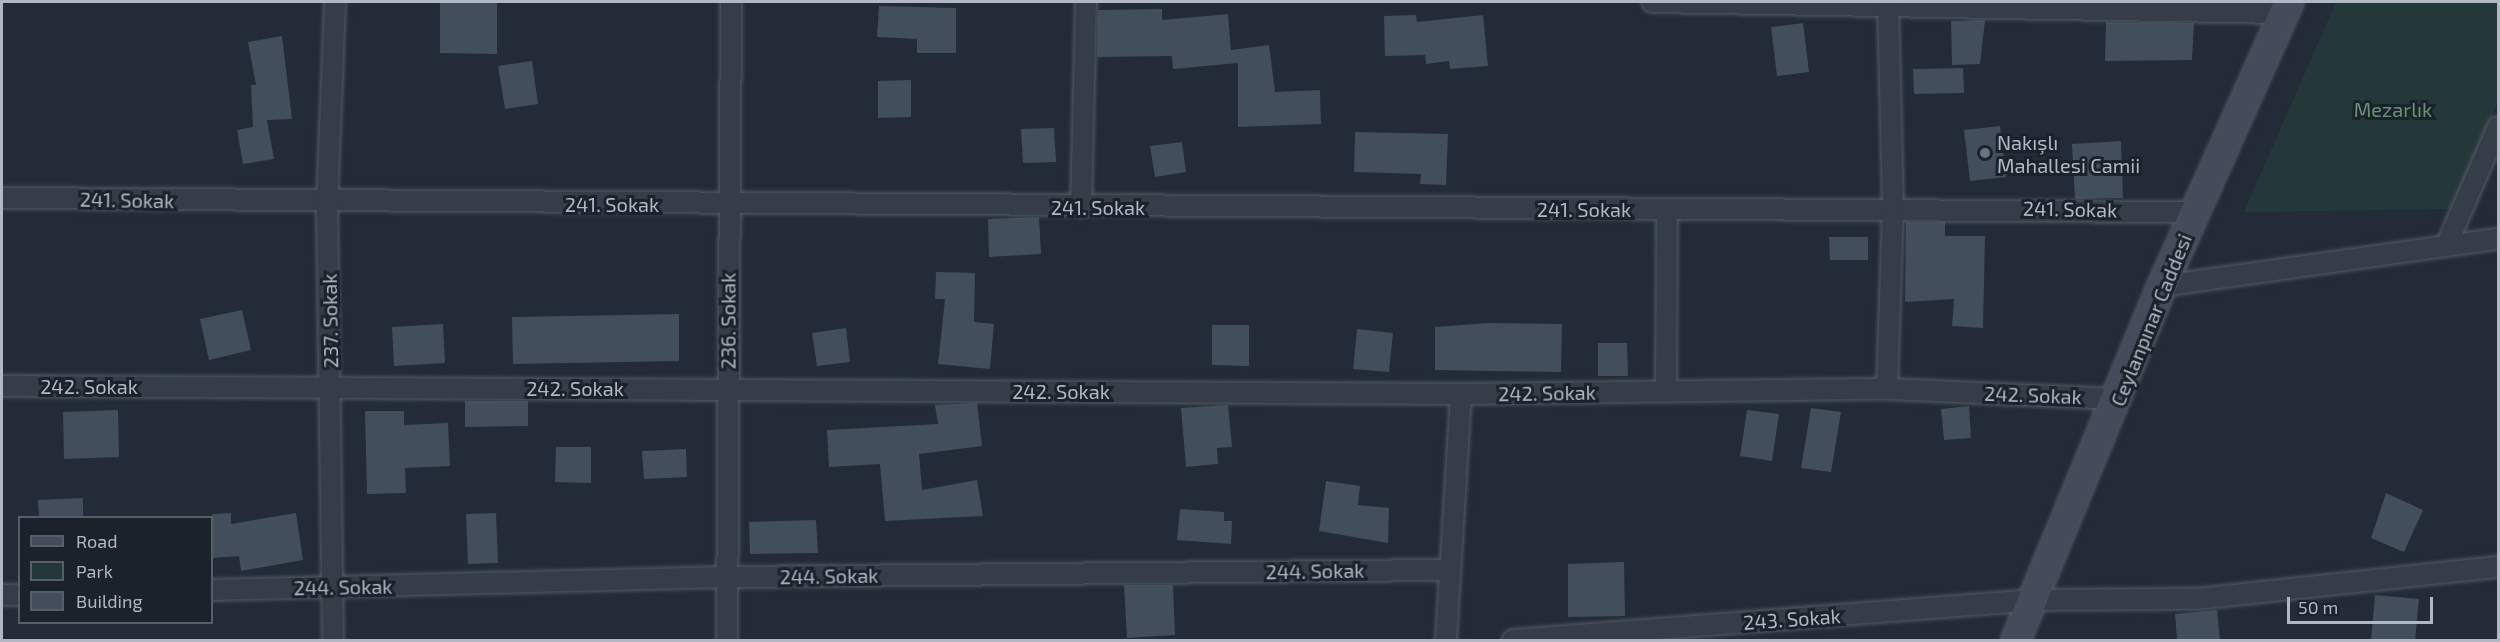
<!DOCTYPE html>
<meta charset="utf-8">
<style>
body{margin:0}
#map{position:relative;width:2500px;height:642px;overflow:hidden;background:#222b37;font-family:"Exo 2",sans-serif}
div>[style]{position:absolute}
.green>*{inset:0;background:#253839}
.building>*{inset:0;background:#434e5c}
.roads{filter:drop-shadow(0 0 2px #535b65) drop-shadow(0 0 2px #535b65)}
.minor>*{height:20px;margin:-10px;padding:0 10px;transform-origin:10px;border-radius:10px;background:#353d48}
.secondary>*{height:28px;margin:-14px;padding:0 14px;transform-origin:14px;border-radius:14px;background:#444c5b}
.dots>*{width:16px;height:16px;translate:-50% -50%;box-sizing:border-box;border:3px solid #1b222c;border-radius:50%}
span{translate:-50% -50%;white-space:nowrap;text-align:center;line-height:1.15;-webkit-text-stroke:6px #1b222c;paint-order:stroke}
.park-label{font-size:20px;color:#699373}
.poi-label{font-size:20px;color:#b0b8c4}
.left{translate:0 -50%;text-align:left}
.street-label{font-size:20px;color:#b0b8c4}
.frame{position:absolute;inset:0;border:3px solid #b0b8c4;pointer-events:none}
.legend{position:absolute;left:18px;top:516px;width:195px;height:108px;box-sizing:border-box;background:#1b222c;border:2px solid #575e69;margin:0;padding:8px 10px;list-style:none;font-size:18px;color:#b0b8c4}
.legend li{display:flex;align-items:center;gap:12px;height:30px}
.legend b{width:30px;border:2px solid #575e69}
.scale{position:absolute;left:2287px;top:597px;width:146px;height:27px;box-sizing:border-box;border:3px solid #b0b8c4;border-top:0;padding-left:8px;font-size:18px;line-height:21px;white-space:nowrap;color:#b0b8c4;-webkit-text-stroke:4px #1b222c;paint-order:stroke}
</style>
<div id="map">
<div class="green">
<i style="clip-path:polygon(2336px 2px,2498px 2px,2498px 102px,2456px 209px,2244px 212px)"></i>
</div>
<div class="building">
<i style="clip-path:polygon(440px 2px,497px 2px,497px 54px,440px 53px)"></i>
<i style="clip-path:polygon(879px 6px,956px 8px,956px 53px,917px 53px,917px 39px,877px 37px)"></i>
<i style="clip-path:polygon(1162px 9px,1162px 20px,1228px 14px,1231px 50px,1269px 45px,1275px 92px,1320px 90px,1321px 124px,1238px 127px,1238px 63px,1173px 69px,1172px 56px,1097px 57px,1098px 10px)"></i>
<i style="clip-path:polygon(1416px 15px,1417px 22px,1483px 15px,1488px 66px,1450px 69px,1449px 61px,1426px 64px,1425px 55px,1385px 56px,1384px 16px)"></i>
<i style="clip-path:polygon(1985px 20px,1980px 64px,1952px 65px,1951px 21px)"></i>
<i style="clip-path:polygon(2106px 22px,2194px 23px,2192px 60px,2105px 61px)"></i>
<i style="clip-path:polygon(1803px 23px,1809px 72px,1777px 76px,1771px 27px)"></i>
<i style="clip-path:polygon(282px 36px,292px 119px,267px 120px,274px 159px,243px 164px,237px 130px,253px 127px,251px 85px,256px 85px,248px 42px)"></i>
<i style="clip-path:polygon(532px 61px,538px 104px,505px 109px,498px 66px)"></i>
<i style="clip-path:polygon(1963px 68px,1964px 93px,1914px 94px,1913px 69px)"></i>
<i style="clip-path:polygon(911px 80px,911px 117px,878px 118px,878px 81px)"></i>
<i style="clip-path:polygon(2000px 126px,2006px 177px,1970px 181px,1964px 130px)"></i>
<i style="clip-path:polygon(1054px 128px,1056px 162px,1023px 163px,1021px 129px)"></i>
<i style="clip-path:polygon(1355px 132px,1448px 134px,1446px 185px,1420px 184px,1421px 174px,1354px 172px)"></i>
<i style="clip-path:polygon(2121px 141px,2123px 198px,2075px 199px,2072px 144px)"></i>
<i style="clip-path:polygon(1182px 142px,1186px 172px,1155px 177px,1150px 146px)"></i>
<i style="clip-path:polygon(1039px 217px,1041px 254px,989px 257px,988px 219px)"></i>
<i style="clip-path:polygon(1906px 222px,1945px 222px,1945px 236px,1985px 236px,1983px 328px,1952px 326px,1954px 299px,1905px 302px)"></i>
<i style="clip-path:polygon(1829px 237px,1868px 237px,1868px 260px,1830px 260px)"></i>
<i style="clip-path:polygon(936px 272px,975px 273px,974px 322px,994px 324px,990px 369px,938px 364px,945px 299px,935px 299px)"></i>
<i style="clip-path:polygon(242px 310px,251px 350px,209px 360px,200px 319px)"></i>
<i style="clip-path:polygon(679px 314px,679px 361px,513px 364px,512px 317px)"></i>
<i style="clip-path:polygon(1488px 323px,1562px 324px,1561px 372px,1435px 370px,1435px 327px)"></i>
<i style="clip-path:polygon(443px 324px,445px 363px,394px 366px,392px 327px)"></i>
<i style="clip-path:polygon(1212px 325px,1249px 325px,1249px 366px,1212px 365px)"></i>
<i style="clip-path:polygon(846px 328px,850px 362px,817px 366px,812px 333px)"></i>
<i style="clip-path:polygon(1357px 329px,1393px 333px,1389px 372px,1353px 369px)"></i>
<i style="clip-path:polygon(1598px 343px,1627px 343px,1628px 376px,1598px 376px)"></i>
<i style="clip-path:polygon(465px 401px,528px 401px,528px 426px,465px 427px)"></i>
<i style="clip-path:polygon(977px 403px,982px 446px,919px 454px,922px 490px,977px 480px,983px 516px,885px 521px,880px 464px,829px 467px,827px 430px,938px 424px,935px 405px)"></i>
<i style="clip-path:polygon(1228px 405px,1232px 447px,1217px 448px,1218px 464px,1186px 467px,1181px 408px)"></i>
<i style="clip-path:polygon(1969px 406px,1971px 438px,1944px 440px,1941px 409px)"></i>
<i style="clip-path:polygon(1811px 408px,1841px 412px,1831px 472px,1801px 468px)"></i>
<i style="clip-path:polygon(118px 410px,119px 457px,64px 459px,63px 412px)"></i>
<i style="clip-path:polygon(1747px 410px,1779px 414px,1772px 461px,1740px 456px)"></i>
<i style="clip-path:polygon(365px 411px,404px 411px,404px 425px,448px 423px,450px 466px,405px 468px,406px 493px,367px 494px)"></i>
<i style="clip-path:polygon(556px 447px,591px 447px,591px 483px,555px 482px)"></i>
<i style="clip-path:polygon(686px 449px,687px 477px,644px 479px,642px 451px)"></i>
<i style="clip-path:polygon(1326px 481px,1360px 486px,1358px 505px,1389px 508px,1388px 543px,1319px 531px)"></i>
<i style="clip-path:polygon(2386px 493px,2423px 510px,2404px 552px,2371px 538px)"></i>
<i style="clip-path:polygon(83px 498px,83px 518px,39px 518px,38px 500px)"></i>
<i style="clip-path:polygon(1180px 509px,1224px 512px,1224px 521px,1232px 521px,1231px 544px,1177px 540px)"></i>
<i style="clip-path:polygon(231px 513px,231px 524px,296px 513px,303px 560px,241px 571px,239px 556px,212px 558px,212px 514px)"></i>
<i style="clip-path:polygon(496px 513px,498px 563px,468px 564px,466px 514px)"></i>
<i style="clip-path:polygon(816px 520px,818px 553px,750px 554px,749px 522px)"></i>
<i style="clip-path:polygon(1624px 562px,1625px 616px,1568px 617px,1568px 564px)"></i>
<i style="clip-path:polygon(1124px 585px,1173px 585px,1175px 635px,1127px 638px)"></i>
<i style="clip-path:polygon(2375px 595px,2419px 599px,2415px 640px,2371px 640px)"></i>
<i style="clip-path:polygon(2217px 610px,2220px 640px,2177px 640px,2175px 614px)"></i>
</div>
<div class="roads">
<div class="minor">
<i style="left:1652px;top:2px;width:631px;rotate:1deg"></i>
<i style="left:2px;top:198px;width:2193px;rotate:0.37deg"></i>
<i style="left:1081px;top:207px;width:205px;rotate:-88.6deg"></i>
<i style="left:2446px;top:246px;width:130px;rotate:-66.4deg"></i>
<i style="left:2162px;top:286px;width:339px;rotate:-8deg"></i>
<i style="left:2px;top:386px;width:1459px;rotate:0.31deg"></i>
<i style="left:1461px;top:394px;width:426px;rotate:-0.7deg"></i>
<i style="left:1887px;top:389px;width:233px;rotate:2.5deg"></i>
<i style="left:1887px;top:389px;width:183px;rotate:-88.1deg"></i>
<i style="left:1893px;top:206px;width:204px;rotate:-91.4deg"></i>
<i style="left:1666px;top:392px;width:183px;rotate:-89.7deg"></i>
<i style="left:212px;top:590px;width:515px;rotate:-1.45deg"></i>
<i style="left:727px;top:577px;width:720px;rotate:-0.56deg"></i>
<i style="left:2px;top:595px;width:18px"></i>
<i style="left:333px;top:640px;width:437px;rotate:-90.8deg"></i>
<i style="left:327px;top:203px;width:201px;rotate:-87.7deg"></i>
<i style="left:727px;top:640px;width:638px;rotate:-89.64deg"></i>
<i style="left:1446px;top:640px;width:246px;rotate:-86.5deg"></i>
<i style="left:1513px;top:640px;width:524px;rotate:-4.38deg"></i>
<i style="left:2035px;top:600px;width:162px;rotate:-0.4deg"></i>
<i style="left:2197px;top:599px;width:303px;rotate:-6.1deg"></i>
</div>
<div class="secondary">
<i style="left:2016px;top:640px;width:383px;rotate:-67.6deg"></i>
<i style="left:2162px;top:286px;width:311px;rotate:-65.9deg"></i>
</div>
</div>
<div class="dots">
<i style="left:1985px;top:153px;background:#6b7280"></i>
</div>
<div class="park-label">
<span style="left:2393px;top:109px">Mezarlık</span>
</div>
<div class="poi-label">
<span class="left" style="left:1997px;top:154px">Nakışlı<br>Mahallesi Camii</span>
</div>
<div class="street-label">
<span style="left:127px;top:200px;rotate:1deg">241. Sokak</span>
<span style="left:612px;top:204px">241. Sokak</span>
<span style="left:1098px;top:207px">241. Sokak</span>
<span style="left:1584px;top:209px">241. Sokak</span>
<span style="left:2070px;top:209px;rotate:1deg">241. Sokak</span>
<span style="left:2151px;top:320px;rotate:-68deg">Ceylanpınar Caddesi</span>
<span style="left:330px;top:321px;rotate:-91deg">237. Sokak</span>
<span style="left:728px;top:321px;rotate:-90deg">236. Sokak</span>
<span style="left:89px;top:386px">242. Sokak</span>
<span style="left:575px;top:388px">242. Sokak</span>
<span style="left:1061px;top:391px">242. Sokak</span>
<span style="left:1547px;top:393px;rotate:-1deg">242. Sokak</span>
<span style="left:2033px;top:395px;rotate:2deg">242. Sokak</span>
<span style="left:1315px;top:571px;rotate:-1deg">244. Sokak</span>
<span style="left:829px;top:576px;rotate:-1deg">244. Sokak</span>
<span style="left:343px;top:587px;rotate:-1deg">244. Sokak</span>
<span style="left:1792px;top:619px;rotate:-4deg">243. Sokak</span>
</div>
<div class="frame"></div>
<ul class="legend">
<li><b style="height:8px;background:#444c5b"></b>Road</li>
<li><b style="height:16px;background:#253839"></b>Park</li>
<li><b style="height:16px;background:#434e5c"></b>Building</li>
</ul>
<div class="scale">50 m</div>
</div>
